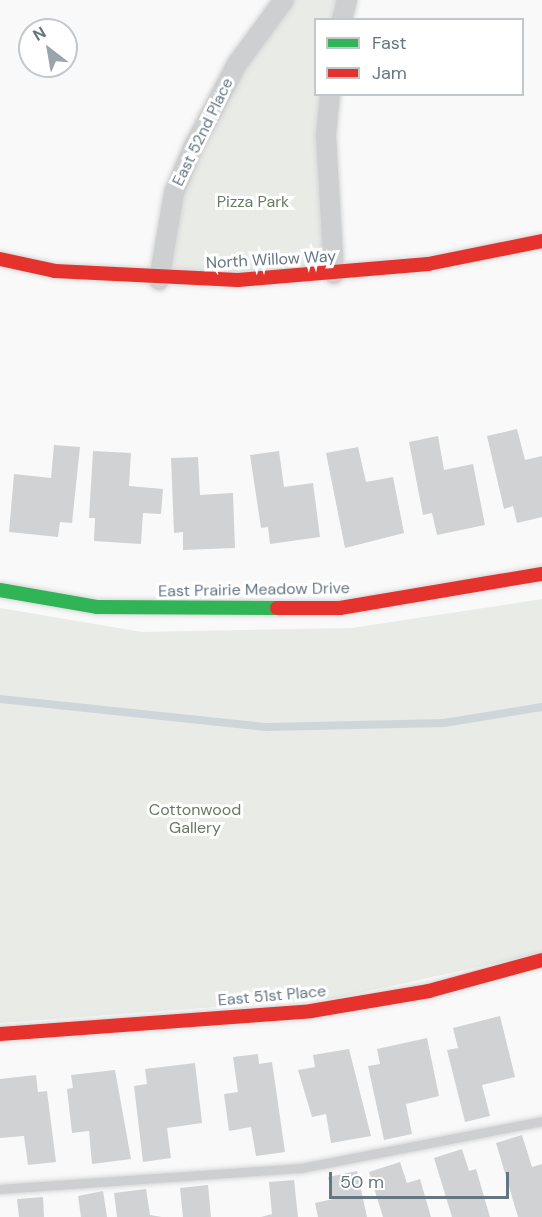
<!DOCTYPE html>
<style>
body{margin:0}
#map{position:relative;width:542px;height:1217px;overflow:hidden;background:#f9f9f9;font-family:"DM Sans",sans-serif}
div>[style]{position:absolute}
.green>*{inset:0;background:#e8ebe6}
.stream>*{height:8px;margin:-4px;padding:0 4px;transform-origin:4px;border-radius:4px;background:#ced6d9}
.building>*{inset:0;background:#d0d2d3}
.roads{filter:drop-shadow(0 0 2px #d5d6d7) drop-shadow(0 0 2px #d5d6d7)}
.lane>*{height:9px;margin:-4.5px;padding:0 4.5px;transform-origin:4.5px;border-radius:4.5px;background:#cecfd0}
.street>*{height:20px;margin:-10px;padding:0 10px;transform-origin:10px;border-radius:10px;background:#cecfd0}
.fast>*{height:14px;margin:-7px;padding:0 7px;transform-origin:7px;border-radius:7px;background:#30b455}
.jam>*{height:14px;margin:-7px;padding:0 7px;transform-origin:7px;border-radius:7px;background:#e5322d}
span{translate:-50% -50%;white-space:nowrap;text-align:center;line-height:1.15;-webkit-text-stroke:6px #fff;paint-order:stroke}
.street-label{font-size:16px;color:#657683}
.park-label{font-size:16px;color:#687a64}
.legend{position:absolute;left:314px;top:18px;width:210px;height:78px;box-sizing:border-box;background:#fff;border:2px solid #c1c8cd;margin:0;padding:8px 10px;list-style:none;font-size:18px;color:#657683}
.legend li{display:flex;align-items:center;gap:12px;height:30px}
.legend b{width:30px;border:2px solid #c1c8cd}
.north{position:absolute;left:18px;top:18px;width:60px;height:60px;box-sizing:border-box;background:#fff;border:2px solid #c1c8cd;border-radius:50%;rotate:329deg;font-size:16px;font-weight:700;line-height:24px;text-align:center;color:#657683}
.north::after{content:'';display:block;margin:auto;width:21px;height:27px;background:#99a4ac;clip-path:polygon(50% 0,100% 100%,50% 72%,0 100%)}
.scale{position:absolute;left:329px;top:1172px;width:180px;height:27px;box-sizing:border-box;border:3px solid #657683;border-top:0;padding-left:8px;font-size:18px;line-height:21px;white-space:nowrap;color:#657683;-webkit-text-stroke:4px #fff;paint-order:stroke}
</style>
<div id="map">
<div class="green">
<i style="clip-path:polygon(284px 0,347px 0,342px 19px,316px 20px,316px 94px,330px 95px,334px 274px,159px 280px,174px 193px)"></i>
<i style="clip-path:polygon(542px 599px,542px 953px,336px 998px,0 1023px,0 608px,142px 632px,352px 628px)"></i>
</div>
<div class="stream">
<i style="left:0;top:699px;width:269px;rotate:6deg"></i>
<i style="left:268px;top:727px;width:176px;rotate:-1.3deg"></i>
<i style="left:444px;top:723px;width:99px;rotate:-9.3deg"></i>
</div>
<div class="building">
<i style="clip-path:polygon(517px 429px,525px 460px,542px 456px,542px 517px,517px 523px,513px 506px,504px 509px,487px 436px)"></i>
<i style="clip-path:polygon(438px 436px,444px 470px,473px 464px,485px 525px,437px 535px,432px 513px,423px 515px,409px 442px)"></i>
<i style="clip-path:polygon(54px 445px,80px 447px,72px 523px,60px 522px,58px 537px,9px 532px,14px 474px,51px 478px)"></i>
<i style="clip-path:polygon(358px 447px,366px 482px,393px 477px,404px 533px,345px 548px,326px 453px)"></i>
<i style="clip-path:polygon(93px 451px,131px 453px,129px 486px,163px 489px,161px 514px,143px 513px,141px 544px,94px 541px,95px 518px,89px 518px)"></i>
<i style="clip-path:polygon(279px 451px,284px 487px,313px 483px,320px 537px,270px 544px,268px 527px,261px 528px,250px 455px)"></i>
<i style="clip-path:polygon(198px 457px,200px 495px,233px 493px,235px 548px,183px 550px,183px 532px,174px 533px,171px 458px)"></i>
<i style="clip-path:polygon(500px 1016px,515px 1077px,482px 1085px,490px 1116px,465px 1122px,447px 1050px,458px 1048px,453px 1028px)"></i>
<i style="clip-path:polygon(427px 1038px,439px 1096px,406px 1104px,412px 1134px,384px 1140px,368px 1066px,380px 1064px,377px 1049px)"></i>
<i style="clip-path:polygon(349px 1049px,371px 1136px,331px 1143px,326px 1114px,312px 1117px,298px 1070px,315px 1067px,313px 1055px)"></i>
<i style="clip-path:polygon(258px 1054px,259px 1064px,272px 1062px,285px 1152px,256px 1156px,251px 1127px,229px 1131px,224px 1094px,238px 1092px,233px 1057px)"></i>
<i style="clip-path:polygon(195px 1063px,202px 1123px,167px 1128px,171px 1158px,143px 1162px,134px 1086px,147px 1084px,145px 1069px)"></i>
<i style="clip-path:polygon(115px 1070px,131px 1159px,92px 1164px,89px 1131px,72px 1133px,67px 1089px,73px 1088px,71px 1075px)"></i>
<i style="clip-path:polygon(36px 1075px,38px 1092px,47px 1091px,56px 1162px,28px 1165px,24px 1136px,0 1138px,0 1079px)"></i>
<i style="clip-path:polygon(522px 1135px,532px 1167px,542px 1164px,542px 1217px,518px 1217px,496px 1143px)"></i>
<i style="clip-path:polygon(462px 1149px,469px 1171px,476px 1169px,490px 1217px,452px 1217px,434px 1158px)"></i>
<i style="clip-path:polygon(400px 1162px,407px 1183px,420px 1179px,431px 1217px,383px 1217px,369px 1172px)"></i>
<i style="clip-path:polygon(357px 1171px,367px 1217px,318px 1217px,315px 1203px,333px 1199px,328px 1177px)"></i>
<i style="clip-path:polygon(294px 1180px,298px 1217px,261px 1217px,272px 1214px,269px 1182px)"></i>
<i style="clip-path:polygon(208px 1185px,211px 1217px,183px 1217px,180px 1188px)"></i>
<i style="clip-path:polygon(146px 1189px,150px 1215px,162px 1217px,117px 1217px,114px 1193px)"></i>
<i style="clip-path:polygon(103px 1191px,107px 1217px,81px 1217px,78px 1196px)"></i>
<i style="clip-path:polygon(43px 1197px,44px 1217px,19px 1217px,17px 1199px)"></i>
</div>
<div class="roads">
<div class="lane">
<i style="left:0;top:1189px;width:302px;rotate:-4deg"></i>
<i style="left:301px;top:1168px;width:246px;rotate:-11deg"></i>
</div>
<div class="street">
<i style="left:342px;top:20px;width:21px;rotate:-76deg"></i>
<i style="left:330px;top:94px;width:41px;rotate:95.6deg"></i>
<i style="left:326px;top:135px;width:139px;rotate:86.7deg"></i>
<i style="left:159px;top:280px;width:88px;rotate:-80.2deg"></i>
<i style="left:174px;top:193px;width:49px;rotate:-67.1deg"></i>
<i style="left:193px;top:148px;width:95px;rotate:-62.4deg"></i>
<i style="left:237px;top:64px;width:79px;rotate:-53.7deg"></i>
</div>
<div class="fast">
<i style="left:0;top:590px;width:98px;rotate:9.9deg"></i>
<i style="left:97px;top:607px;width:180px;rotate:0.3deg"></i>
</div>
<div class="jam">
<i style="left:0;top:259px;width:56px;rotate:12.3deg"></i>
<i style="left:55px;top:271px;width:183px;rotate:2.8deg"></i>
<i style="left:238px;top:280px;width:191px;rotate:-4.8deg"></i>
<i style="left:428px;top:264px;width:116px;rotate:-11.4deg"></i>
<i style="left:277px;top:608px;width:63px"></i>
<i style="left:340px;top:608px;width:205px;rotate:-9.6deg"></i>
<i style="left:0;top:1034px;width:312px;rotate:-4.2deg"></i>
<i style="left:311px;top:1011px;width:120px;rotate:-9.6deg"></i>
<i style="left:429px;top:991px;width:117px;rotate:-15.3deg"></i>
</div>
</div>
<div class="street-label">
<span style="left:203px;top:132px;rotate:-64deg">East 52nd Place</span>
<span style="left:271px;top:260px;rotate:-3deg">North Willow Way</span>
<span style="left:254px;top:590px;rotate:-1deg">East Prairie Meadow Drive</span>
<span style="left:272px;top:996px;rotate:-5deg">East 51st Place</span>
</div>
<div class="park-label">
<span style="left:253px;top:202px">Pizza Park</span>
<span style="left:195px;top:819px">Cottonwood<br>Gallery</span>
</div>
<ul class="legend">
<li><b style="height:8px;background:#30b455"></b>Fast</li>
<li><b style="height:8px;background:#e5322d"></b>Jam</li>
</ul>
<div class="north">N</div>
<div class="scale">50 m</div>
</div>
